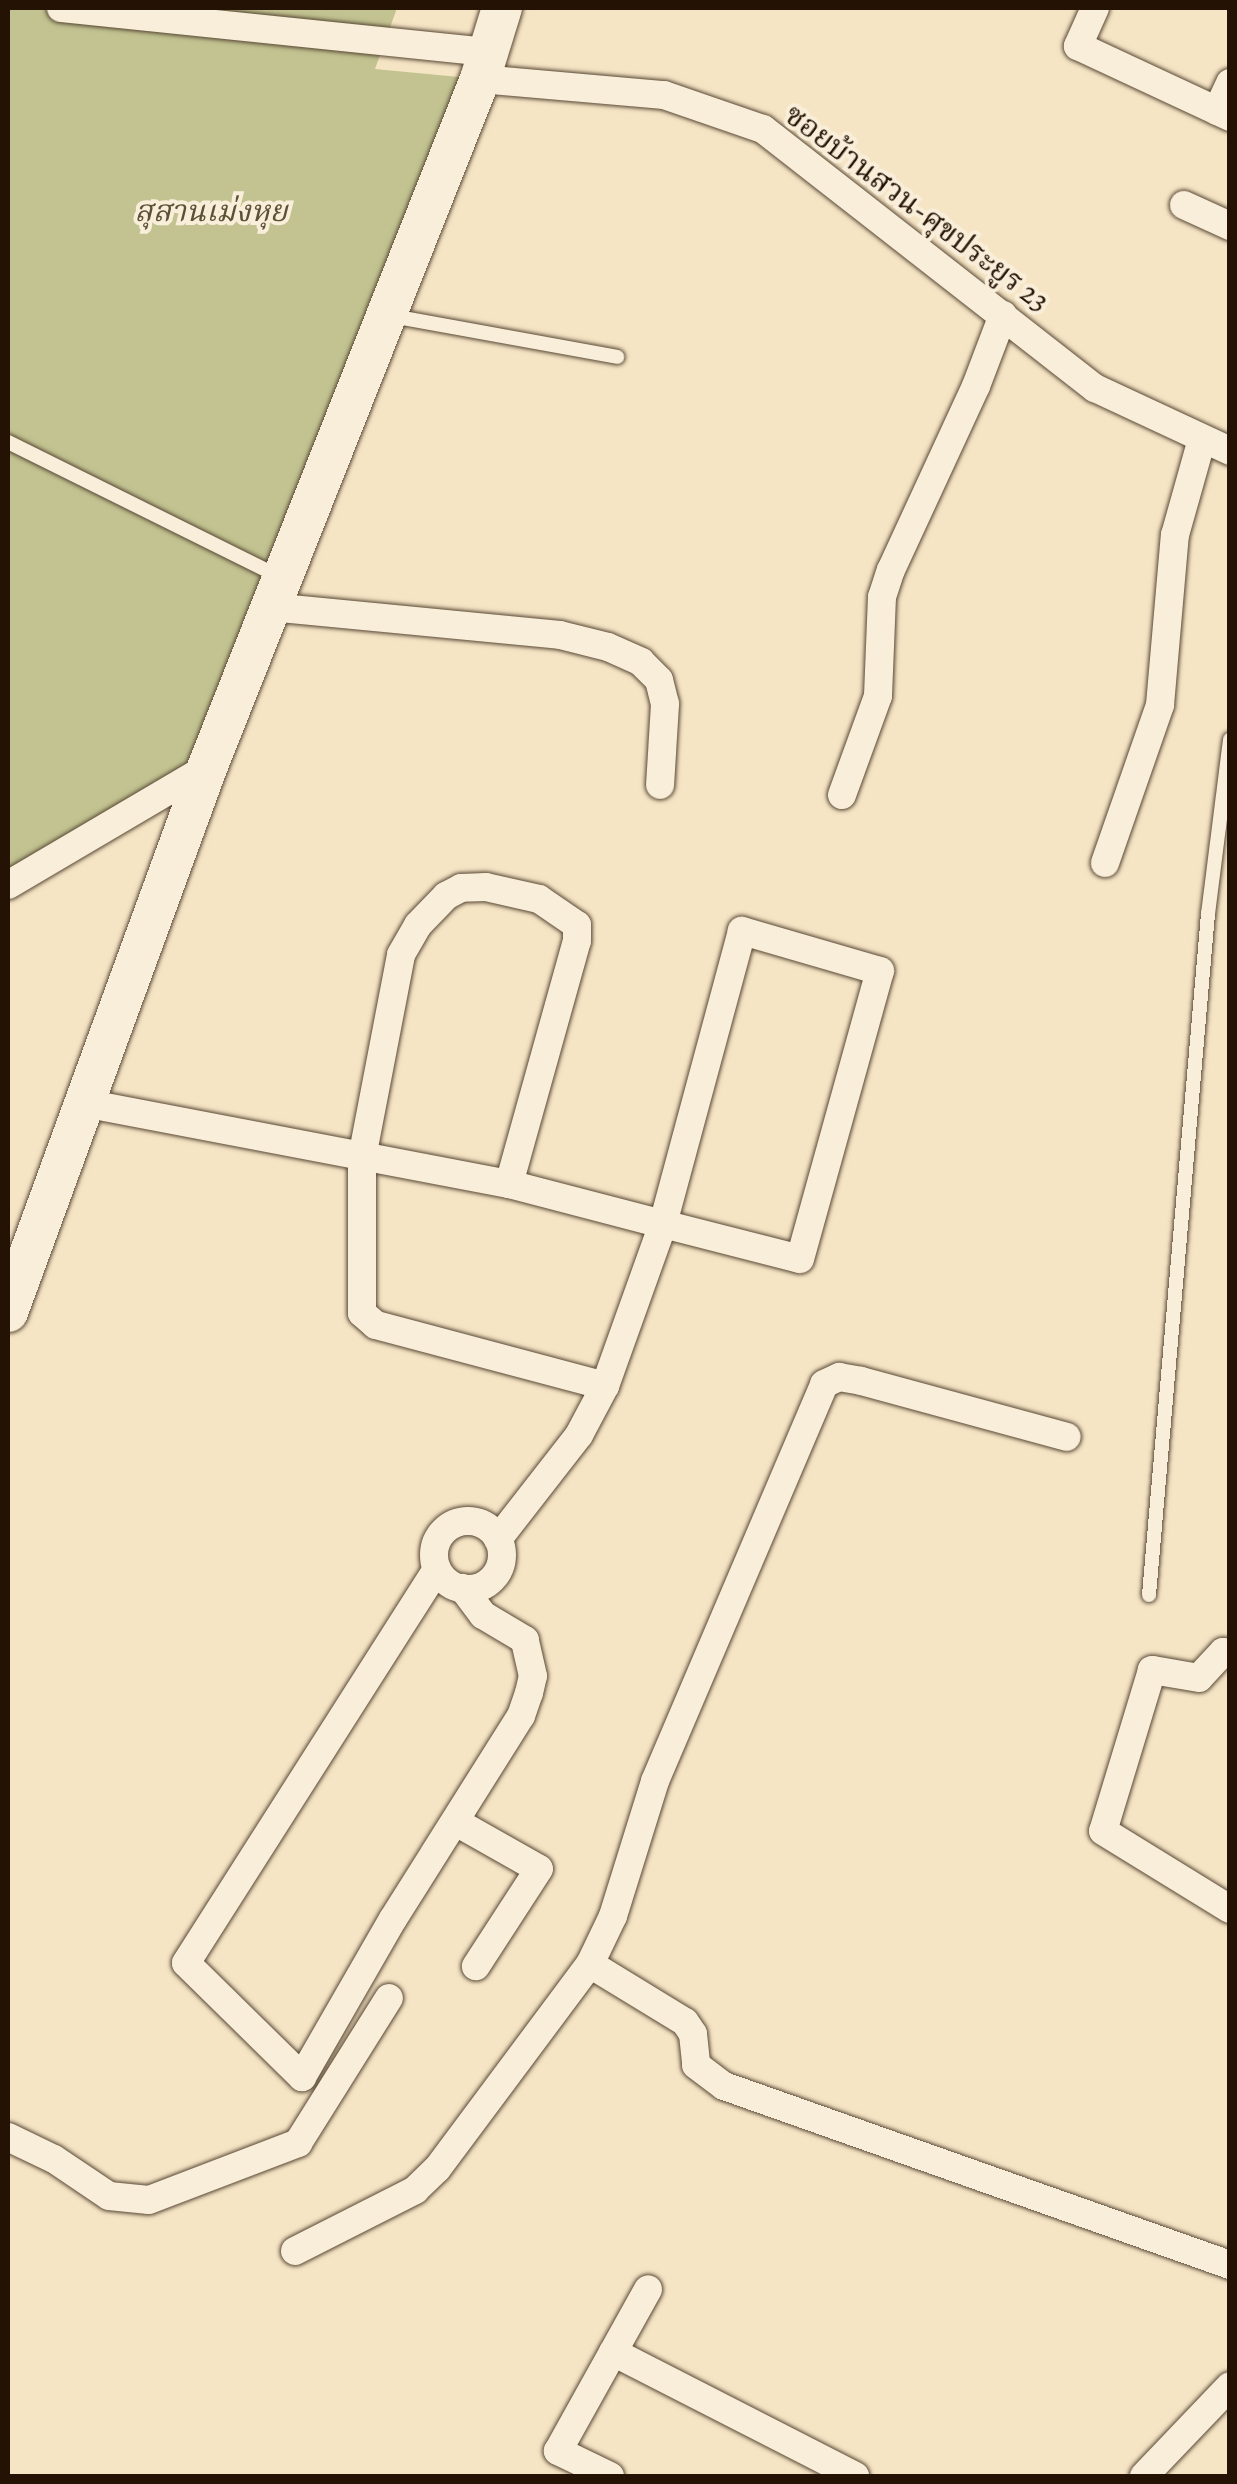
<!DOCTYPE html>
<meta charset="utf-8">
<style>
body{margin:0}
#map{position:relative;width:1237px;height:2484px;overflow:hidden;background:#f6e5c5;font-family:Alegreya,"Noto Serif Thai",serif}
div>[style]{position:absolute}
.green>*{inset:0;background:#c2c391}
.roads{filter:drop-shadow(0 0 2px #584835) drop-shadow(0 0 2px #584835)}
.lane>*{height:14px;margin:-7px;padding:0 7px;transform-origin:7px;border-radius:7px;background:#f9eed9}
.street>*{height:28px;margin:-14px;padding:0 14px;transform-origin:14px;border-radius:14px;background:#f9eed9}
.street>.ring{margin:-14px;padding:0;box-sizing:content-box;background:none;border:28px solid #f9eed9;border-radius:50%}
.secondary>*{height:40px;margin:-20px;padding:0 20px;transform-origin:20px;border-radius:20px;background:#f9eed9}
span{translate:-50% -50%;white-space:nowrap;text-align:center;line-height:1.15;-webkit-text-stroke:8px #f9eed9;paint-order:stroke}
.street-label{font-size:30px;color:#241305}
.park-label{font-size:30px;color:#5b5136;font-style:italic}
.frame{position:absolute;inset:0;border:10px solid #241305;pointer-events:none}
</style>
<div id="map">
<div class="green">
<i style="clip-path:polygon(8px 8px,397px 8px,375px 69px,480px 79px,207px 768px,8px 885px)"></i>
</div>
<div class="roads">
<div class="lane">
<i style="left:392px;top:316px;width:229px;rotate:10.3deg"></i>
<i style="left:8px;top:442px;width:304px;rotate:26.4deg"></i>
<i style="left:1149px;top:1595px;width:684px;rotate:-85.05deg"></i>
<i style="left:1208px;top:914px;width:176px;rotate:-82.8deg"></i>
</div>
<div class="street">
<i style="left:61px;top:8px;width:429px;rotate:5.9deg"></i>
<i style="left:1095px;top:8px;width:42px;rotate:114.1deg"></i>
<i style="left:1078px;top:46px;width:168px;rotate:25deg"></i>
<i style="left:480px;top:79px;width:185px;rotate:5deg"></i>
<i style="left:664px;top:95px;width:105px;rotate:19deg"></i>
<i style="left:763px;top:129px;width:421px;rotate:38deg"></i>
<i style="left:1095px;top:388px;width:149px;rotate:25deg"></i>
<i style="left:1217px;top:111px;width:31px;rotate:-65deg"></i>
<i style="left:1184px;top:205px;width:51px;rotate:24.5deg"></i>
<i style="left:270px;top:607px;width:291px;rotate:5.5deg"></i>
<i style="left:560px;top:635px;width:49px;rotate:14deg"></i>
<i style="left:608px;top:647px;width:36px;rotate:24deg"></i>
<i style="left:641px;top:662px;width:25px;rotate:45deg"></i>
<i style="left:659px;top:680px;width:25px;rotate:76deg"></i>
<i style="left:665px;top:704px;width:81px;rotate:93.5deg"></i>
<i style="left:842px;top:795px;width:105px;rotate:-70deg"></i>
<i style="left:878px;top:696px;width:99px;rotate:-87.7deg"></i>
<i style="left:882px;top:597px;width:28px;rotate:-72deg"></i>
<i style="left:891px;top:570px;width:203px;rotate:-65.2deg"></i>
<i style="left:976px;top:386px;width:76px;rotate:-69.2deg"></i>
<i style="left:1105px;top:863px;width:167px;rotate:-70.8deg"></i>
<i style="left:1160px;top:705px;width:171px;rotate:-85deg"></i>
<i style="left:1175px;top:535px;width:100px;rotate:-74.3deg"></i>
<i style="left:8px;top:885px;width:231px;rotate:-30.5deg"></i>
<i style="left:84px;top:1103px;width:433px;rotate:10.8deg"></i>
<i style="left:509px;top:1184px;width:159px;rotate:14.6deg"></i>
<i style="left:663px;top:1224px;width:141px;rotate:14.3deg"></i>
<i style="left:800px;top:1259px;width:299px;rotate:-74.5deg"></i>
<i style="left:880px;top:971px;width:144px;rotate:-163.8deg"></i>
<i style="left:742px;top:931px;width:303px;rotate:105.1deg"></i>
<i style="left:663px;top:1224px;width:172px;rotate:109.7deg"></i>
<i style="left:605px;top:1386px;width:55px;rotate:118deg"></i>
<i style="left:579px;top:1435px;width:132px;rotate:127.9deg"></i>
<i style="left:509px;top:1184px;width:252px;rotate:-74.4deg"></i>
<i style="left:577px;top:941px;width:16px;rotate:-90deg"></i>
<i style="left:577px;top:925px;width:46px;rotate:-145.6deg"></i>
<i style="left:539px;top:899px;width:54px;rotate:-167.2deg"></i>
<i style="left:486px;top:887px;width:25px;rotate:178deg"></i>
<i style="left:461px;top:888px;width:17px;rotate:152deg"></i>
<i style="left:446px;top:896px;width:40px;rotate:134deg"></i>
<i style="left:418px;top:925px;width:34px;rotate:120deg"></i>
<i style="left:401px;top:955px;width:206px;rotate:100.9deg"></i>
<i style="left:362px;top:1157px;width:156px;rotate:90deg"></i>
<i style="left:362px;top:1313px;width:18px;rotate:41deg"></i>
<i style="left:376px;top:1325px;width:237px;rotate:14.9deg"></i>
<i class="ring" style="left:434px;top:1521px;width:40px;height:40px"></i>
<i style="left:437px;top:1569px;width:467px;rotate:122.5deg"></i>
<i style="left:186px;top:1963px;width:163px;rotate:44.5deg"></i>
<i style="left:302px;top:2077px;width:182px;rotate:-60.1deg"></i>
<i style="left:393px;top:1919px;width:240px;rotate:-57.8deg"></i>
<i style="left:521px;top:1716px;width:24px;rotate:-71deg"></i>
<i style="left:529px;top:1693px;width:17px;rotate:-77deg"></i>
<i style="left:533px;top:1676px;width:37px;rotate:-103deg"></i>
<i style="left:525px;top:1640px;width:49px;rotate:-149.2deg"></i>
<i style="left:483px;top:1615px;width:34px;rotate:-127deg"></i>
<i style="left:1230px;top:1653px;width:7px;rotate:-172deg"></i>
<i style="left:1223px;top:1652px;width:35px;rotate:133deg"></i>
<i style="left:1199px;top:1678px;width:48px;rotate:-170.3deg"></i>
<i style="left:1152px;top:1670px;width:168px;rotate:106.9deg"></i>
<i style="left:1103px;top:1831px;width:149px;rotate:31.6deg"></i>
<i style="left:456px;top:1822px;width:95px;rotate:29.5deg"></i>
<i style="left:539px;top:1869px;width:116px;rotate:123deg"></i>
<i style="left:590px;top:1964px;width:111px;rotate:31.4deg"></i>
<i style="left:685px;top:2022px;width:14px;rotate:56deg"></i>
<i style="left:693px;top:2034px;width:31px;rotate:84deg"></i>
<i style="left:696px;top:2065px;width:35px;rotate:37deg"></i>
<i style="left:724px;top:2086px;width:537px;rotate:19.48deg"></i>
<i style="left:8px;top:2137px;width:51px;rotate:25.6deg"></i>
<i style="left:54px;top:2159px;width:66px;rotate:33.9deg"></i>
<i style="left:109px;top:2196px;width:40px;rotate:5.7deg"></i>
<i style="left:149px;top:2200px;width:160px;rotate:-20.9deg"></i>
<i style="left:298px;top:2143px;width:171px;rotate:-57.9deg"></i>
<i style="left:295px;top:2251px;width:135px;rotate:-26.9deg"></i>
<i style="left:415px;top:2190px;width:30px;rotate:-44deg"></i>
<i style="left:437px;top:2169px;width:256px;rotate:-53.3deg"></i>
<i style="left:590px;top:1964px;width:53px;rotate:-64.4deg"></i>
<i style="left:613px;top:1916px;width:141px;rotate:-72.7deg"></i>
<i style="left:655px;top:1781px;width:431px;rotate:-66.9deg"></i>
<i style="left:824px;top:1384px;width:17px;rotate:-25deg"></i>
<i style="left:839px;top:1377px;width:22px;rotate:10deg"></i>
<i style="left:861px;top:1381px;width:213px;rotate:15.2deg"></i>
<i style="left:613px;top:2352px;width:272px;rotate:27.1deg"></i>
<i style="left:610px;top:2476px;width:58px;rotate:-154.3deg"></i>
<i style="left:558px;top:2451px;width:185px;rotate:-60.9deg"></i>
<i style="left:1144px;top:2476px;width:124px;rotate:-46.3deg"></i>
</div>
<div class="secondary">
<i style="left:8px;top:1312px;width:579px;rotate:-69.91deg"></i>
<i style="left:207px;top:768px;width:741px;rotate:-68.39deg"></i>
<i style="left:480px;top:79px;width:74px;rotate:-72.8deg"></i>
</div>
</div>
<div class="street-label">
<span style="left:917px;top:208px;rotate:37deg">ซอยบ้านสวน-ศุขประยูร 23</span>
</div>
<div class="park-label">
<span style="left:211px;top:211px">สุสานเม่งหุย</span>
</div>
<div class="frame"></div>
</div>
